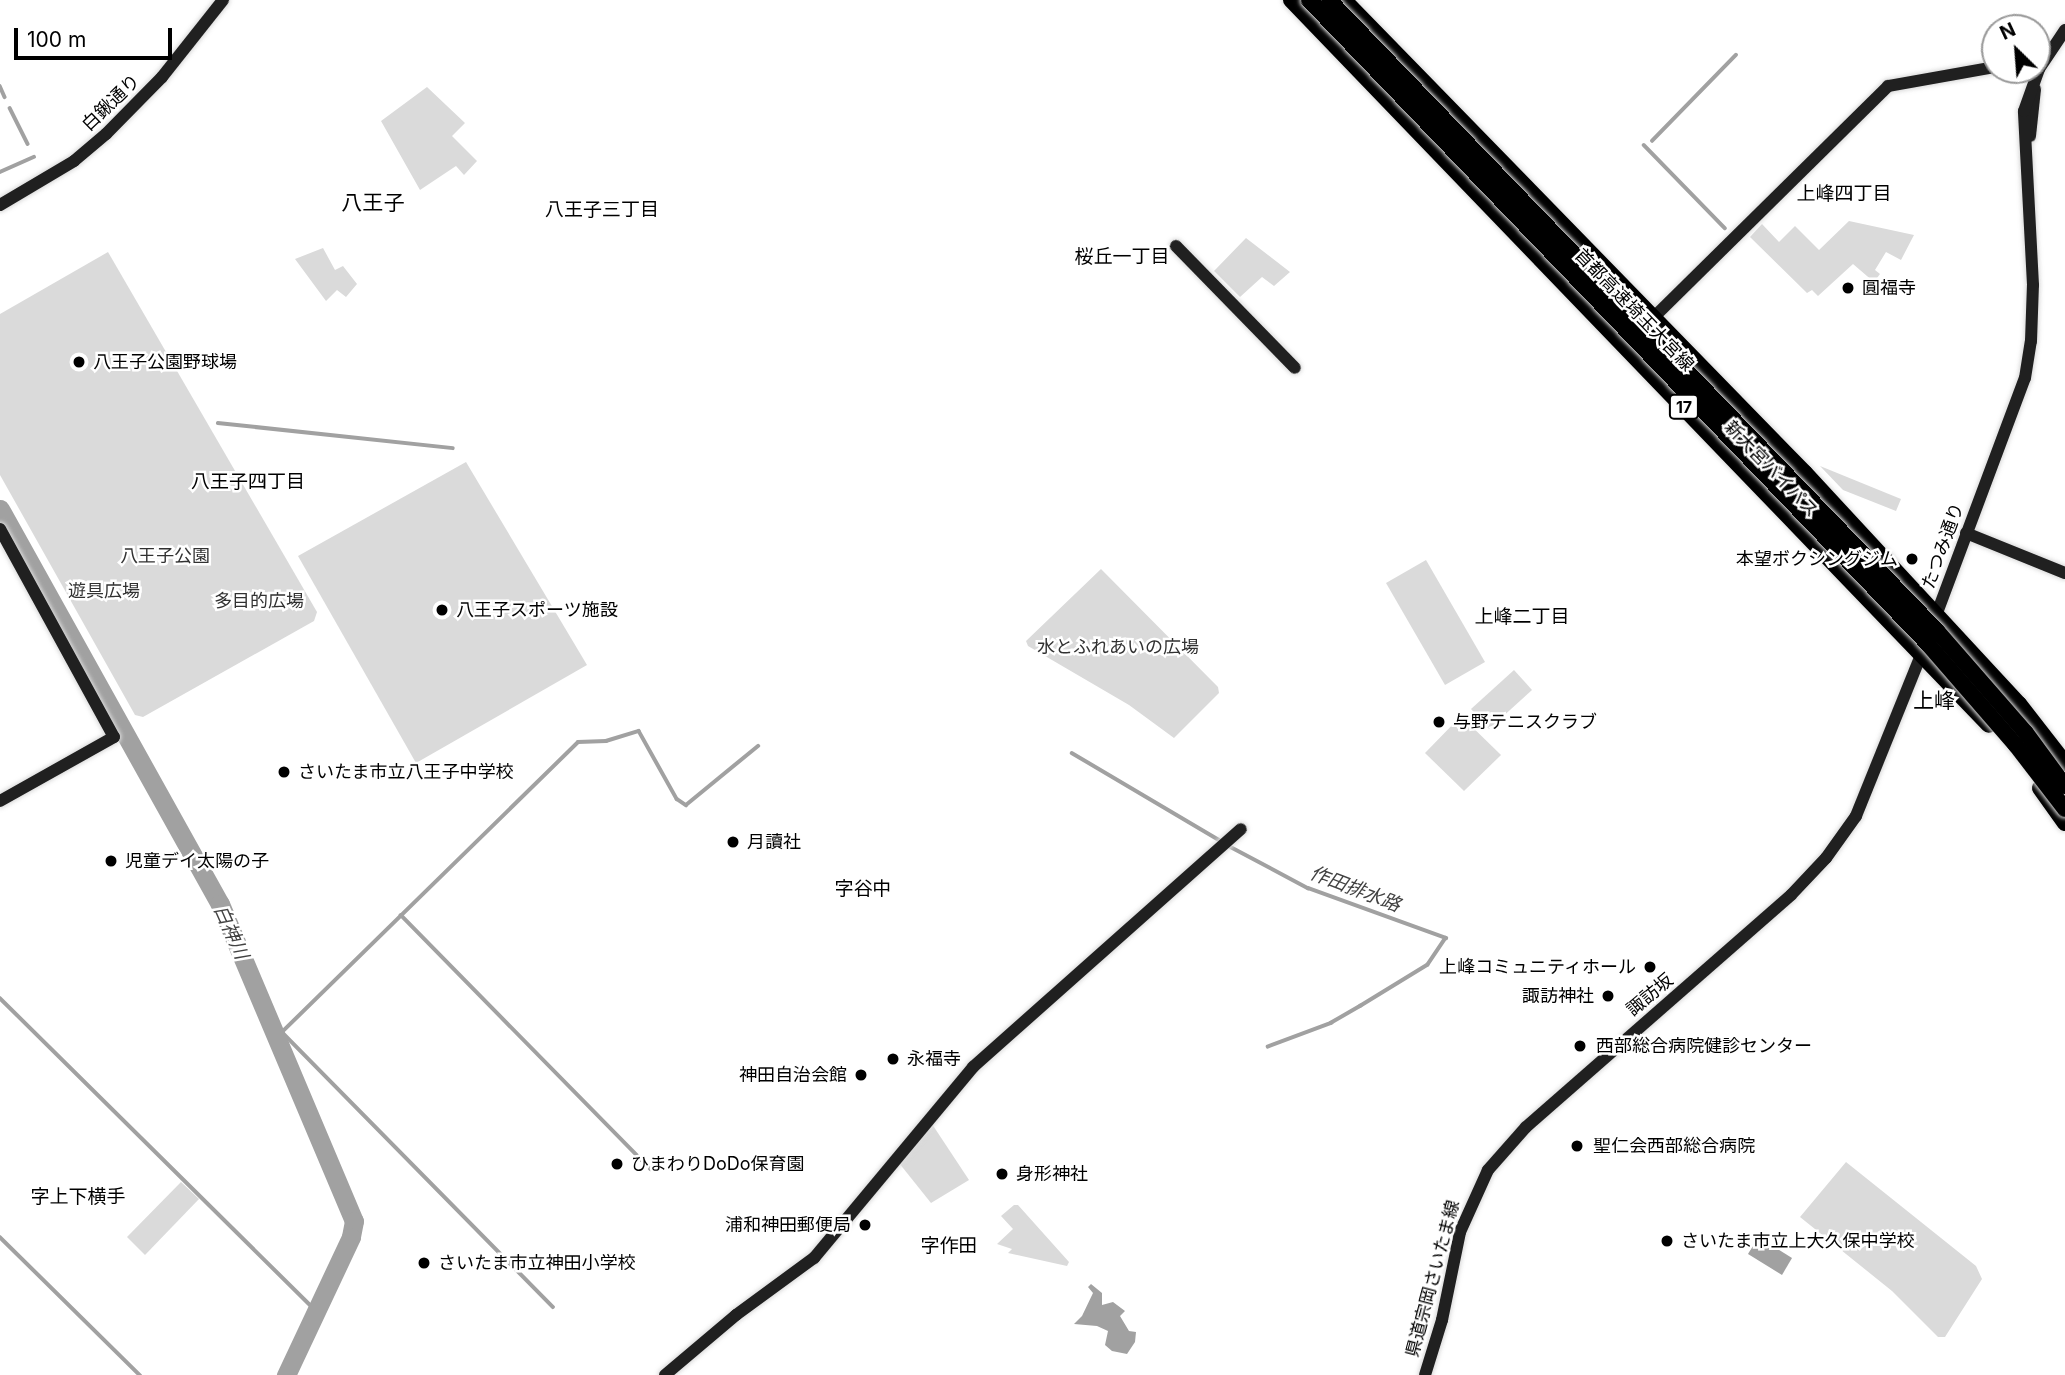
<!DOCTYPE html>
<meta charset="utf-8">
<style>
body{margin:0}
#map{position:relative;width:2065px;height:1375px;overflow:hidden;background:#fff;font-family:Inter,"Noto Sans JP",sans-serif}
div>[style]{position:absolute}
.green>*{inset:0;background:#dadada}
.water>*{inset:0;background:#a1a1a1}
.stream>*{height:3.5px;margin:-1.75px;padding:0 1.75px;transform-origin:1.75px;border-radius:1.75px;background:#a1a1a1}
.river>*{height:19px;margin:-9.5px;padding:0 9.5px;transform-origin:9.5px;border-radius:9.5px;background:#a1a1a1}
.roads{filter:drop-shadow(0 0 2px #dbdbdb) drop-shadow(0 0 2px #dbdbdb)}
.secondary>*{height:12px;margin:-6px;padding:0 6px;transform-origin:6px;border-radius:6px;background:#202020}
.highway>*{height:16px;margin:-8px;padding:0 8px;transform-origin:8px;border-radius:8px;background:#000}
.bridges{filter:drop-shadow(0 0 2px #dbdbdb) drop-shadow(0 0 2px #dbdbdb)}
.highway-bridge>*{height:16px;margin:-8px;padding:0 8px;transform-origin:8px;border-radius:8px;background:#000}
.dots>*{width:19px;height:19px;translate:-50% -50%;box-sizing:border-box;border:4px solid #fff;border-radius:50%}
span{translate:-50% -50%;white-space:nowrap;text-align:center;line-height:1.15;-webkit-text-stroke:5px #fff;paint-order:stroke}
.shield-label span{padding:2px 5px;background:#fff;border:2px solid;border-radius:5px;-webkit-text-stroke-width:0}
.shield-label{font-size:16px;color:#000;font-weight:700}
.street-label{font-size:18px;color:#000}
.poi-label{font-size:18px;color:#000}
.left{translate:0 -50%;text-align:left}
.right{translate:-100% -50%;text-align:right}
.park-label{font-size:18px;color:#313131}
.neighbourhood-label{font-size:19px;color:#000}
.water-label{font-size:19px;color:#424242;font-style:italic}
.quarter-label{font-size:21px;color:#000}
.north{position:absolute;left:1981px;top:14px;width:70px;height:70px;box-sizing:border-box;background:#fff;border:2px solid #999;border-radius:50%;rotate:335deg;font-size:19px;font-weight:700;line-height:28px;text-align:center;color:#000}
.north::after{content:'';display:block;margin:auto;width:24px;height:32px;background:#000;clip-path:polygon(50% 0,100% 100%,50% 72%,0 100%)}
.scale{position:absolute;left:14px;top:28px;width:158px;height:32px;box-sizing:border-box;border:4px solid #000;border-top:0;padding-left:9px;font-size:21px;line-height:24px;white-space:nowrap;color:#000;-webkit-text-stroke:5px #fff;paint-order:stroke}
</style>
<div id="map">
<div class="green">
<i style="clip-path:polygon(427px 87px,465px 123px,452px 136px,477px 161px,464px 175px,456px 166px,420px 190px,381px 121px)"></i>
<i style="clip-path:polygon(1849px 221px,1914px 235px,1901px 260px,1886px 252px,1875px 270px,1880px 274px,1874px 282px,1853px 264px,1818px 296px,1812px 290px,1807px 293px,1750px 237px,1762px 224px,1779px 242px,1795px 226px,1819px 250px)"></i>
<i style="clip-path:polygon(1246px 238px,1290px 272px,1274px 286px,1262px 277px,1240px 297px,1214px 271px)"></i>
<i style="clip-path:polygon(323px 248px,335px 270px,343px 266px,357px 284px,346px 297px,337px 290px,326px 301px,295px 259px)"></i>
<i style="clip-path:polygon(108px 252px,317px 612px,314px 621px,143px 717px,135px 715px,0 475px,0 314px)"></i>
<i style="clip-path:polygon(466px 462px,587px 665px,416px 763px,298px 556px)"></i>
<i style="clip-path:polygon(1820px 466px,1901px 499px,1896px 511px,1843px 490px)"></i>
<i style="clip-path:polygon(1426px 560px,1485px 662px,1445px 685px,1386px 583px)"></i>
<i style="clip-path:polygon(1101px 569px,1218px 687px,1219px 693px,1174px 738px,1129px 705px,1028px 646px,1026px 641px)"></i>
<i style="clip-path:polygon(1514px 670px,1532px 690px,1489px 729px,1471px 709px)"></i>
<i style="clip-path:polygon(1461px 716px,1501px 755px,1464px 791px,1425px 753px)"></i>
<i style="clip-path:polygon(932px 1124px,969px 1180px,931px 1203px,899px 1163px)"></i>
<i style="clip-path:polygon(1846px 1162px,1976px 1266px,1982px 1279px,1945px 1337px,1938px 1337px,1892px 1291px,1800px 1217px)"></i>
<i style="clip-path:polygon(181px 1182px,199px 1199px,145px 1255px,127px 1237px)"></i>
<i style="clip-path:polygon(1014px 1205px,1018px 1205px,1069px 1262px,1067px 1266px,1008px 1253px,1012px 1249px,997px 1244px,1013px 1229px,1001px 1216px)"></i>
</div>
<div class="water">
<i style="clip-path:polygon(1758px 1237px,1792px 1258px,1782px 1275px,1748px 1254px)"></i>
<i style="clip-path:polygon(1091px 1284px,1102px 1293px,1102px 1305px,1113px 1302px,1125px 1311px,1120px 1316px,1129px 1331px,1136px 1332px,1135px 1342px,1127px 1354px,1112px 1351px,1105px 1345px,1108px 1331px,1097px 1326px,1074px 1324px,1082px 1316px,1093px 1293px,1088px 1287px)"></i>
</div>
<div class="stream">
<i style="left:0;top:86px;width:12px;rotate:66deg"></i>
<i style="left:10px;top:108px;width:40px;rotate:63.4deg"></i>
<i style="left:1652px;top:141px;width:120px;rotate:-45.7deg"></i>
<i style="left:1644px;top:145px;width:116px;rotate:45.7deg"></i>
<i style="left:0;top:172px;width:37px;rotate:-24deg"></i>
<i style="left:218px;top:423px;width:236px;rotate:6.1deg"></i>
<i style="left:1072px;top:753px;width:173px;rotate:30.6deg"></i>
<i style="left:1227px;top:845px;width:92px;rotate:28deg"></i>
<i style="left:1308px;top:888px;width:147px;rotate:19.9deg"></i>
<i style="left:1446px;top:938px;width:32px;rotate:124deg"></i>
<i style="left:1428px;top:965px;width:79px;rotate:148.5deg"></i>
<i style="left:1361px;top:1006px;width:34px;rotate:150deg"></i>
<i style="left:1332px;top:1023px;width:68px;rotate:159.4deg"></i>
<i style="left:401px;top:915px;width:356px;rotate:45.5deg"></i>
<i style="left:0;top:998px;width:445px;rotate:44.7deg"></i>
<i style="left:282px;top:1032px;width:386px;rotate:45.4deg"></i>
<i style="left:277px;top:1037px;width:421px;rotate:-44.4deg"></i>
<i style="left:578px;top:742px;width:28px;rotate:-2deg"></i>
<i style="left:606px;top:741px;width:34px;rotate:-17deg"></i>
<i style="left:639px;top:731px;width:78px;rotate:60.8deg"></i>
<i style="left:677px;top:799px;width:11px;rotate:34deg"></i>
<i style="left:686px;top:805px;width:93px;rotate:-39.3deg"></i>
<i style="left:0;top:1237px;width:197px;rotate:44.6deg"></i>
</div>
<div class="river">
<i style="left:0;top:509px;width:452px;rotate:60.9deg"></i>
<i style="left:220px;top:904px;width:344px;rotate:67.1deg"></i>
<i style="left:354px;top:1221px;width:16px;rotate:101deg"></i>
<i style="left:351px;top:1237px;width:153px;rotate:115.2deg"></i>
</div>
<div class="roads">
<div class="secondary">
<i style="left:2030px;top:136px;width:47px;rotate:-83.9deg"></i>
<i style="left:0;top:205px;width:86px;rotate:-30.7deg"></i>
<i style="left:74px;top:161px;width:42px;rotate:-40.2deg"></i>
<i style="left:106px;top:134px;width:80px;rotate:-45.5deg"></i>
<i style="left:162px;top:77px;width:98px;rotate:-51.6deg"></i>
<i style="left:1176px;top:246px;width:170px;rotate:45.7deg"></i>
<i style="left:1654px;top:317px;width:329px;rotate:-44.6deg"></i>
<i style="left:1888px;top:86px;width:109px;rotate:-10.1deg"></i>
<i style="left:0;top:529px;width:237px;rotate:61.3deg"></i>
<i style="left:114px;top:737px;width:131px;rotate:150.7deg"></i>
<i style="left:1966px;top:533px;width:107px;rotate:22deg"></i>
<i style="left:1934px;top:621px;width:259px;rotate:-69.5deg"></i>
<i style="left:2025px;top:378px;width:37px;rotate:-81deg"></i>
<i style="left:2031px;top:341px;width:56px;rotate:-88deg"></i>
<i style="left:2033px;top:285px;width:174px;rotate:-93deg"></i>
<i style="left:2024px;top:111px;width:45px;rotate:-70.3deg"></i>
<i style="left:2039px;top:69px;width:47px;rotate:-56.3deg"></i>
<i style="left:665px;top:1375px;width:93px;rotate:-40.2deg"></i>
<i style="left:736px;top:1315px;width:97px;rotate:-36.2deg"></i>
<i style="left:814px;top:1258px;width:249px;rotate:-50.2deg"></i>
<i style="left:973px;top:1067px;width:358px;rotate:-41.6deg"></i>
<i style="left:1425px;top:1375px;width:58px;rotate:-72.8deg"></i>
<i style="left:1442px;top:1320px;width:90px;rotate:-78.4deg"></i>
<i style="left:1460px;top:1232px;width:68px;rotate:-65.7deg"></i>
<i style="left:1488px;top:1170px;width:57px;rotate:-48.5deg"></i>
<i style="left:1526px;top:1127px;width:352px;rotate:-41.2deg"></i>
<i style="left:1791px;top:895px;width:51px;rotate:-46.6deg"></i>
<i style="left:1826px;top:858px;width:52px;rotate:-54.5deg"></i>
<i style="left:1856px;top:816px;width:181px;rotate:-68deg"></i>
</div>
<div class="highway">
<i style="left:1291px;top:0;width:1006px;rotate:46.09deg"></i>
<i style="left:1344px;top:0;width:660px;rotate:45.74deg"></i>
<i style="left:1805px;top:473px;width:315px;rotate:47.2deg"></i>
<i style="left:2019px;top:704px;width:75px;rotate:52.1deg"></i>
<i style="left:2040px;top:788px;width:43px;rotate:54.5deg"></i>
</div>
</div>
<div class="bridges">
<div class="highway-bridge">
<i style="left:1309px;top:0;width:893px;rotate:46.13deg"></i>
<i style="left:1928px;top:644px;width:133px;rotate:49deg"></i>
<i style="left:2015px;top:744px;width:82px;rotate:52.4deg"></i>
<i style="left:1329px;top:0;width:876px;rotate:46.06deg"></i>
<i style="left:1937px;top:631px;width:135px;rotate:48.9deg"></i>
<i style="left:2026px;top:733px;width:66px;rotate:53.7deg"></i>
</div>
</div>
<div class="dots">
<i style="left:1848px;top:288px;background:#000"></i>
<i style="left:79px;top:362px;background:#000"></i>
<i style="left:1912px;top:559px;background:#000"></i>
<i style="left:442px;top:610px;background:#000"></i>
<i style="left:1439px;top:722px;background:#000"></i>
<i style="left:284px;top:772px;background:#000"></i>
<i style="left:733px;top:842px;background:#000"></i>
<i style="left:111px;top:861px;background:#000"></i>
<i style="left:1650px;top:967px;background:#000"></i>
<i style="left:1608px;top:996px;background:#000"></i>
<i style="left:1580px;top:1046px;background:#000"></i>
<i style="left:893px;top:1059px;background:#000"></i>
<i style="left:861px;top:1075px;background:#000"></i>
<i style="left:1577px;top:1146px;background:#000"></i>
<i style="left:617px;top:1164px;background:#000"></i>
<i style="left:1002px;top:1174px;background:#000"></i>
<i style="left:865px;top:1225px;background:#000"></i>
<i style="left:1667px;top:1241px;background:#000"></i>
<i style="left:424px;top:1263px;background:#000"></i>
</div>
<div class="shield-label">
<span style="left:1684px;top:407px">17</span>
</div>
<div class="street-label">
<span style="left:111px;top:103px;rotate:-44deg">白鍬通り</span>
<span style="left:1634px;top:310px;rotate:46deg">首都高速埼玉大宮線</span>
<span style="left:1771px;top:469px;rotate:46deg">新大宮バイパス</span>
<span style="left:1943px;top:546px;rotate:-70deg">たつみ通り</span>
<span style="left:1650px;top:995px;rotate:-40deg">諏訪坂</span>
<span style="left:1433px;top:1279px;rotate:-75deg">県道宗岡さいたま線</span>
</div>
<div class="poi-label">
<span class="left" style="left:1862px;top:288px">圓福寺</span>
<span class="left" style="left:93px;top:362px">八王子公園野球場</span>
<span class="right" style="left:1898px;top:559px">本望ボクシングジム</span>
<span class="left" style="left:456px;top:610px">八王子スポーツ施設</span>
<span class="left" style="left:1453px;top:722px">与野テニスクラブ</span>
<span class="left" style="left:298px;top:772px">さいたま市立八王子中学校</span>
<span class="left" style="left:747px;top:842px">月讀社</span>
<span class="left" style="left:125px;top:861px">児童デイ太陽の子</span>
<span class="right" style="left:1636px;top:967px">上峰コミュニティホール</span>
<span class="right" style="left:1594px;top:996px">諏訪神社</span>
<span class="left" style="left:1596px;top:1046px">西部総合病院健診センター</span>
<span class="left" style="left:907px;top:1059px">永福寺</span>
<span class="right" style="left:847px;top:1075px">神田自治会館</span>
<span class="left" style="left:1593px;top:1146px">聖仁会西部総合病院</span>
<span class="left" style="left:631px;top:1164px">ひまわりDoDo保育園</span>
<span class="left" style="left:1016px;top:1174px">身形神社</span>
<span class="right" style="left:851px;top:1225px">浦和神田郵便局</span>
<span class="left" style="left:1681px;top:1241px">さいたま市立上大久保中学校</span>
<span class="left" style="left:438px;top:1263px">さいたま市立神田小学校</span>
</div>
<div class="park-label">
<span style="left:165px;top:556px">八王子公園</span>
<span style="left:104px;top:591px">遊具広場</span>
<span style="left:259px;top:601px">多目的広場</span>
<span style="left:1118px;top:647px">水とふれあいの広場</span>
</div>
<div class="neighbourhood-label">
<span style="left:1844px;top:194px">上峰四丁目</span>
<span style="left:602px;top:210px">八王子三丁目</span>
<span style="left:1122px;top:257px">桜丘一丁目</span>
<span style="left:248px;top:482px">八王子四丁目</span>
<span style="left:1522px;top:617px">上峰二丁目</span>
<span style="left:863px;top:889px">字谷中</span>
<span style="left:78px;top:1197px">字上下横手</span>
<span style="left:949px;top:1246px">字作田</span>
</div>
<div class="water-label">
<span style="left:1355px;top:889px;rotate:21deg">作田排水路</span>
<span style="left:231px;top:932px;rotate:66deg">白神川</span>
</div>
<div class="quarter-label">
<span style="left:373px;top:203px">八王子</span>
<span style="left:1934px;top:701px">上峰</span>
</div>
<div class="north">N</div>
<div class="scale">100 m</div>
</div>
